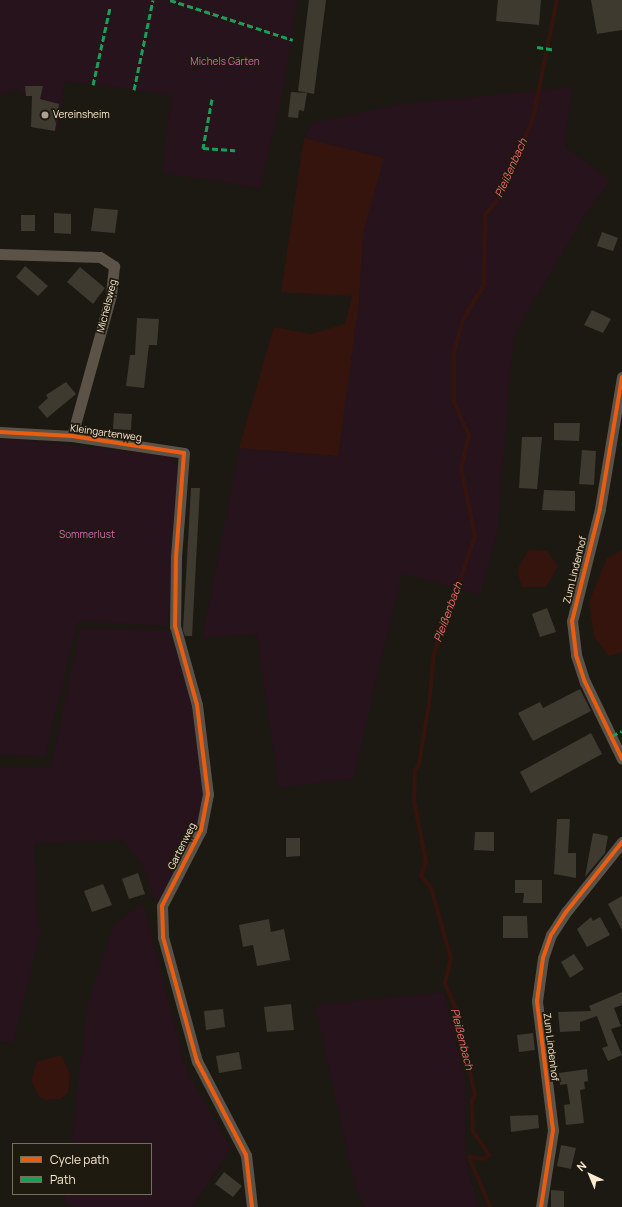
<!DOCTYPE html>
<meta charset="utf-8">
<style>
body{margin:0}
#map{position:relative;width:622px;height:1207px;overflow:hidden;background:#1c1912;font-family:Manrope,sans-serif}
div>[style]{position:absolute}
.green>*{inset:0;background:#26131c}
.water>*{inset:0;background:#36140e}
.stream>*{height:3.5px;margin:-1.75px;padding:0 1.75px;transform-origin:1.75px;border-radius:1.75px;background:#36140e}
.building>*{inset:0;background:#3e3a30}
.minor>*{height:11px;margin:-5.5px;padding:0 5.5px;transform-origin:5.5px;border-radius:5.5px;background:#5b5348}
.quiet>*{height:3px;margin-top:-1.5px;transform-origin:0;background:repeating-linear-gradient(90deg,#1a9f57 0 6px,transparent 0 9px)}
.cycleway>*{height:4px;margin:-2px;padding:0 2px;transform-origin:2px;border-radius:2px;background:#e95d12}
.dots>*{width:11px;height:11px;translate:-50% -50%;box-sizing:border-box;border:2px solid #1f1a0f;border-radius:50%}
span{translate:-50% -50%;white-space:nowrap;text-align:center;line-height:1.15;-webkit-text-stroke:3.5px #1f1a0f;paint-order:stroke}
.park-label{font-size:10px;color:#d365b6}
.poi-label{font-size:10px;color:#faebd1}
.left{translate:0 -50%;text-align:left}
.street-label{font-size:10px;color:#faebd1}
.water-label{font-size:11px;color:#f06a6d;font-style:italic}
.legend{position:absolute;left:12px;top:1143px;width:140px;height:52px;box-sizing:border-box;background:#1f1a0f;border:1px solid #776e5d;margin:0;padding:5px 7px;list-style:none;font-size:12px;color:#faebd1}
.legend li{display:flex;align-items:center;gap:8px;height:20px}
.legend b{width:20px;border:1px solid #776e5d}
.north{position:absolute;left:570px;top:1155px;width:40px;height:40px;-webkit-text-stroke:3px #1f1a0f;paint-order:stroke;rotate:316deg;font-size:11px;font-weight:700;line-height:16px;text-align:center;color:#faebd1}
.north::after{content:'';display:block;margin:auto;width:14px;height:18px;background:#faebd1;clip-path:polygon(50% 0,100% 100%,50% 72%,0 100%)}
</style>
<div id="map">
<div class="green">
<i style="clip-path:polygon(0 0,298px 0,280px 107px,260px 188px,162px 173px,171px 95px,65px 81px,58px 131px,31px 127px,35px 99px,20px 93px,20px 87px,0 96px)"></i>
<i style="clip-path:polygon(572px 87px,565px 146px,611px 181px,585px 214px,514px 335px,497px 535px,480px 595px,402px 573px,353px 779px,279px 788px,256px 634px,202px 638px,239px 448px,338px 456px,359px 302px,363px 232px,384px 158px,304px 138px,311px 123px,399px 104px)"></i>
<i style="clip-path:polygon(0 438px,168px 455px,178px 466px,168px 626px,78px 621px,45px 757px,0 754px)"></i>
<i style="clip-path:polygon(80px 628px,169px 630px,193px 705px,205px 796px,197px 831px,160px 900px,154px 897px,140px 862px,123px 840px,34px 843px,38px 925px,41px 928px,13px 1044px,0 1041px,0 767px,51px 767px)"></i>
<i style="clip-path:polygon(143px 902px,186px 1069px,231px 1148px,192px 1207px,75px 1207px,64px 1204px,65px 1194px,151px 1194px,151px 1144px,71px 1144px,87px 1007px,113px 926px)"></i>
<i style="clip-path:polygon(444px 992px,466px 1083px,465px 1158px,479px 1207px,365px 1207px,355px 1187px,315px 1005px)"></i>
</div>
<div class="water">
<i style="clip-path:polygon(304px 138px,384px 158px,363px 232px,359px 302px,338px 456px,239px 448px,274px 327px,311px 334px,345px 324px,352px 296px,281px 292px)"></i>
<i style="clip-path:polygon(529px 550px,547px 551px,558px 566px,546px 587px,522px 587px,517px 570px)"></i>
<i style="clip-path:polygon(622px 550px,622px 652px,609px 656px,594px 637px,589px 602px,607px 558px)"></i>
<i style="clip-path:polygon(61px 1055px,70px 1074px,68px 1093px,60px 1099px,45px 1100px,39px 1097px,31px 1080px,37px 1062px)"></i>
</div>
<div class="stream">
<i style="left:490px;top:1207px;width:54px;rotate:-112.8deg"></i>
<i style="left:469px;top:1157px;width:16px;rotate:7deg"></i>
<i style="left:485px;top:1159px;width:6px;rotate:-45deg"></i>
<i style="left:489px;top:1155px;width:28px;rotate:-125deg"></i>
<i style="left:473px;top:1132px;width:32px;rotate:-92deg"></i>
<i style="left:472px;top:1100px;width:6px;rotate:-59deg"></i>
<i style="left:475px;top:1095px;width:88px;rotate:-102.5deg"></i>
<i style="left:456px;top:1009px;width:27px;rotate:-114deg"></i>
<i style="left:445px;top:984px;width:26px;rotate:-77deg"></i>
<i style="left:451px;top:959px;width:74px;rotate:-105.7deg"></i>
<i style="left:431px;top:888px;width:16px;rotate:-130deg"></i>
<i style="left:421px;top:876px;width:15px;rotate:-70deg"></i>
<i style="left:426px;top:862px;width:62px;rotate:-101.1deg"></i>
<i style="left:414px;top:801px;width:30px;rotate:-88deg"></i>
<i style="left:415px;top:771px;width:8px;rotate:-60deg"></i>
<i style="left:419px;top:764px;width:61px;rotate:-80.5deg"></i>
<i style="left:429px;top:704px;width:51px;rotate:-84.4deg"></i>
<i style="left:434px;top:653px;width:123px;rotate:-70.5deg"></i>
<i style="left:475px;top:537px;width:70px;rotate:-101.5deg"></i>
<i style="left:461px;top:468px;width:33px;rotate:-76deg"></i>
<i style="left:469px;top:436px;width:36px;rotate:-114deg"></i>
<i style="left:454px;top:403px;width:51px;rotate:-90deg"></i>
<i style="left:454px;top:352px;width:33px;rotate:-74deg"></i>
<i style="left:463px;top:320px;width:41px;rotate:-59deg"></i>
<i style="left:484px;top:285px;width:70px;rotate:-89.2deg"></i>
<i style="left:485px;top:215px;width:21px;rotate:-49deg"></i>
<i style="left:499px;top:199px;width:88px;rotate:-67.2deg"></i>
<i style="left:533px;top:118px;width:120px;rotate:-78.5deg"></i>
</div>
<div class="building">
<i style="clip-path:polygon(309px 0,326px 0,314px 94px,298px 91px)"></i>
<i style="clip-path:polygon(498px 0,541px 0,539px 25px,496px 21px)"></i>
<i style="clip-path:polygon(591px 0,622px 0,622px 30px,597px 34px)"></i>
<i style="clip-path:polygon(25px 86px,43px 86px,40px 99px,59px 104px,55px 131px,31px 127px,32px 96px,26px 96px)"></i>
<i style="clip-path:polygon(291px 92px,307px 93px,304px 111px,299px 110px,298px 118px,288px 117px)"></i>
<i style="clip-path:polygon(94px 208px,118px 210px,115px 233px,91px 231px)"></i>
<i style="clip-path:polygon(54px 213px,71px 214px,71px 234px,54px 233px)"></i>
<i style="clip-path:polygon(21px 215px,35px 215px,35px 231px,21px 231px)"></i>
<i style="clip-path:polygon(602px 232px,618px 238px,613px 251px,597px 246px)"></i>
<i style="clip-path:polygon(25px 266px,48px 286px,38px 296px,16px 277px)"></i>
<i style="clip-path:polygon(80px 267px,105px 288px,93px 304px,67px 282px)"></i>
<i style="clip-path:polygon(592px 310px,611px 319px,603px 333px,584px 325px)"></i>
<i style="clip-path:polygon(137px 318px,159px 319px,157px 345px,149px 345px,144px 388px,126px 386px,130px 355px,135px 355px)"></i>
<i style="clip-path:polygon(66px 382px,76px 394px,47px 418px,38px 407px,48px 398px,46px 395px)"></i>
<i style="clip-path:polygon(114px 413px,132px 414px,131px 430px,113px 429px)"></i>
<i style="clip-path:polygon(554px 423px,580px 423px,579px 441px,554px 440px)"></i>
<i style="clip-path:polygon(522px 437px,542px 437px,537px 489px,519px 488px)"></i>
<i style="clip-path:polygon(582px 450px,596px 451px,594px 485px,579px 484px)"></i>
<i style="clip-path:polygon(191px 488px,200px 488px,192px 636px,185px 636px,183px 630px)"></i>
<i style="clip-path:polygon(544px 490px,575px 491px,575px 511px,542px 510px)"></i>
<i style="clip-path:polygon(547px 608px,556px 632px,540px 637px,532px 614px)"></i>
<i style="clip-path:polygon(580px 689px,591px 711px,533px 741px,518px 713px,540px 702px,543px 708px)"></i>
<i style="clip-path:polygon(591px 733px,602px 754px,531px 793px,520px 772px)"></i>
<i style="clip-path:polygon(557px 819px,570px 819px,568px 853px,576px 853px,576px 878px,554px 874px)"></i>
<i style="clip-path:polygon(475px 832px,494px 832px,494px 851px,474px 850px)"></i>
<i style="clip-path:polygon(593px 833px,608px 836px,605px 853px,585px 877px)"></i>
<i style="clip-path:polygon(286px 838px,300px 838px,300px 856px,286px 857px)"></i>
<i style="clip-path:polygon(138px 873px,145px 894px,129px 899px,122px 879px)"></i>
<i style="clip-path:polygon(515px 880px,542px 880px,542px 903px,523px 903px,524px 893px,515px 893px)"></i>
<i style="clip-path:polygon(103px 884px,112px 905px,92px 912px,84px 891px)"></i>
<i style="clip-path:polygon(622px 896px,622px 930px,608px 904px)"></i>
<i style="clip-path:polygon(503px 916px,527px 916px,528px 938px,503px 938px)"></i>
<i style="clip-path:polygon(591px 917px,593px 921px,600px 917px,610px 935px,587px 947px,577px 929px)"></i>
<i style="clip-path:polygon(269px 919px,271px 932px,284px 929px,290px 960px,257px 966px,253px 945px,243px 947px,239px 925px)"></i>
<i style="clip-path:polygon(574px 954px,584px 969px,570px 978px,561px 962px)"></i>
<i style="clip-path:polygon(622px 992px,622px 1005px,614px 1008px,621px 1026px,611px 1029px,622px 1055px,608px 1061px,602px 1048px,608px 1046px,597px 1016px,580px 1022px,580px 1031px,560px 1032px,558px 1012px,591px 1011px,589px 1006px)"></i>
<i style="clip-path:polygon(291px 1004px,294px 1030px,267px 1032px,264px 1007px)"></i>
<i style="clip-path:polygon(223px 1009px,225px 1027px,206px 1030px,204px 1011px)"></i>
<i style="clip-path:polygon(533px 1033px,535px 1050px,519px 1052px,517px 1035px)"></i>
<i style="clip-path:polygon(239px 1052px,242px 1069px,219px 1073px,216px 1056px)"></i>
<i style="clip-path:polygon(587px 1069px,588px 1081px,584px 1082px,585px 1089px,580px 1090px,584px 1123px,566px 1125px,564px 1105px,570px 1104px,567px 1084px,560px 1085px,559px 1073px)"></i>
<i style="clip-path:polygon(538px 1115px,539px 1128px,511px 1132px,510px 1116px)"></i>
<i style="clip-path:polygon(561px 1145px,576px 1148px,571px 1169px,557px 1166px)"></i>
<i style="clip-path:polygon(224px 1172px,242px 1186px,233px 1197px,215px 1184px)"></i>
<i style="clip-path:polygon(551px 1190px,564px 1191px,564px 1207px,551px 1207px)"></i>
</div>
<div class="minor">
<i style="left:0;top:254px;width:100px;rotate:1.7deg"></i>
<i style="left:100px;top:257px;width:17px;rotate:33deg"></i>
<i style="left:114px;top:266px;width:29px;rotate:96deg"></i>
<i style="left:111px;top:295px;width:146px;rotate:105.5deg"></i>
<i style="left:622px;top:377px;width:134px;rotate:99.5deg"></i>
<i style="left:600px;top:509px;width:115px;rotate:104deg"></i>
<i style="left:572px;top:621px;width:34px;rotate:83deg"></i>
<i style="left:576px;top:655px;width:28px;rotate:72deg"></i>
<i style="left:585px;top:682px;width:85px;rotate:64.3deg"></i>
<i style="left:0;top:432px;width:72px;rotate:3.2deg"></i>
<i style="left:72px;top:436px;width:113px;rotate:8.6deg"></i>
<i style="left:184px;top:453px;width:104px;rotate:94.4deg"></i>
<i style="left:176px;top:557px;width:69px;rotate:90.8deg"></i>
<i style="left:175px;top:626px;width:82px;rotate:74.4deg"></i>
<i style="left:197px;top:705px;width:90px;rotate:83deg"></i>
<i style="left:208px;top:794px;width:37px;rotate:101deg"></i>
<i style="left:201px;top:830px;width:85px;rotate:117.2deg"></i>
<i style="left:162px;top:906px;width:31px;rotate:88deg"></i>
<i style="left:163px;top:937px;width:129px;rotate:74.7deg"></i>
<i style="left:197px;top:1061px;width:106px;rotate:62.5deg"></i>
<i style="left:246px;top:1155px;width:52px;rotate:83.4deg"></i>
<i style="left:541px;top:1207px;width:78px;rotate:-81.1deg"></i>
<i style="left:553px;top:1130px;width:130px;rotate:-97.1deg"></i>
<i style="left:537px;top:1001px;width:43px;rotate:-82.1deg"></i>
<i style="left:543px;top:958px;width:24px;rotate:-71deg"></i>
<i style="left:551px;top:935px;width:27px;rotate:-57deg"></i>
<i style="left:566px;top:912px;width:90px;rotate:-51.3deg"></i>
</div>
<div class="quiet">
<i style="left:170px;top:0;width:129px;rotate:18deg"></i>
<i style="left:537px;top:47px;width:18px;rotate:9deg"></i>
<i style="left:93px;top:85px;width:79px;rotate:-77.6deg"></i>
<i style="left:134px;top:90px;width:92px;rotate:-78.1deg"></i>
<i style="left:212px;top:99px;width:50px;rotate:100.4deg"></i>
<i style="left:203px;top:148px;width:32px;rotate:4deg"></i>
<i style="left:612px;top:736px;width:11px;rotate:-27deg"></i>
</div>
<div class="cycleway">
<i style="left:622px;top:377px;width:134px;rotate:99.5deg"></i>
<i style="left:600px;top:509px;width:115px;rotate:104deg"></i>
<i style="left:572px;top:621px;width:34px;rotate:83deg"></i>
<i style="left:576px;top:655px;width:28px;rotate:72deg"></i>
<i style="left:585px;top:682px;width:85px;rotate:64.3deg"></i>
<i style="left:0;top:432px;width:72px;rotate:3.2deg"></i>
<i style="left:72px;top:436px;width:113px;rotate:8.6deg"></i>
<i style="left:184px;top:453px;width:104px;rotate:94.4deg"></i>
<i style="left:176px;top:557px;width:69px;rotate:90.8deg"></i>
<i style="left:175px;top:626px;width:82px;rotate:74.4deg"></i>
<i style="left:197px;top:705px;width:90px;rotate:83deg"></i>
<i style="left:208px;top:794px;width:37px;rotate:101deg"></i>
<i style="left:201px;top:830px;width:85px;rotate:117.2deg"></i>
<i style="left:162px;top:906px;width:31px;rotate:88deg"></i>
<i style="left:163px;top:937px;width:129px;rotate:74.7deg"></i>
<i style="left:197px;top:1061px;width:106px;rotate:62.5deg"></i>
<i style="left:246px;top:1155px;width:52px;rotate:83.4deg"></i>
<i style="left:541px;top:1207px;width:78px;rotate:-81.1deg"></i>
<i style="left:553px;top:1130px;width:130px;rotate:-97.1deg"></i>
<i style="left:537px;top:1001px;width:43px;rotate:-82.1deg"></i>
<i style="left:543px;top:958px;width:24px;rotate:-71deg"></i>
<i style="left:551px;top:935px;width:27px;rotate:-57deg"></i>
<i style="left:566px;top:912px;width:90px;rotate:-51.3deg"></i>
</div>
<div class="dots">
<i style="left:45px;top:115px;background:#aca28e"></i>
</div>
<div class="park-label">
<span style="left:225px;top:62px">Michels Gärten</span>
<span style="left:87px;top:535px">Sommerlust</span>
</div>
<div class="poi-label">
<span class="left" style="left:53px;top:115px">Vereinsheim</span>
</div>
<div class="street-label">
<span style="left:107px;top:306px;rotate:-76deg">Michelsweg</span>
<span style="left:106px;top:433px;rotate:8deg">Kleingartenweg</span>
<span style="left:575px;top:570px;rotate:-76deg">Zum Lindenhof</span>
<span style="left:182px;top:846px;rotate:-64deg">Gartenweg</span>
<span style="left:551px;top:1047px;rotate:83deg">Zum Lindenhof</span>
</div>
<div class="water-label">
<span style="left:511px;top:168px;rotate:-66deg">Pleißenbach</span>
<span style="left:448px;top:612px;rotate:-70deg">Pleißenbach</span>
<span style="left:462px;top:1039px;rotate:76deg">Pleißenbach</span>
</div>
<ul class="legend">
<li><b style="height:5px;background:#e95d12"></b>Cycle path</li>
<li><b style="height:5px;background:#1a9f57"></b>Path</li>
</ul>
<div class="north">N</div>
</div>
